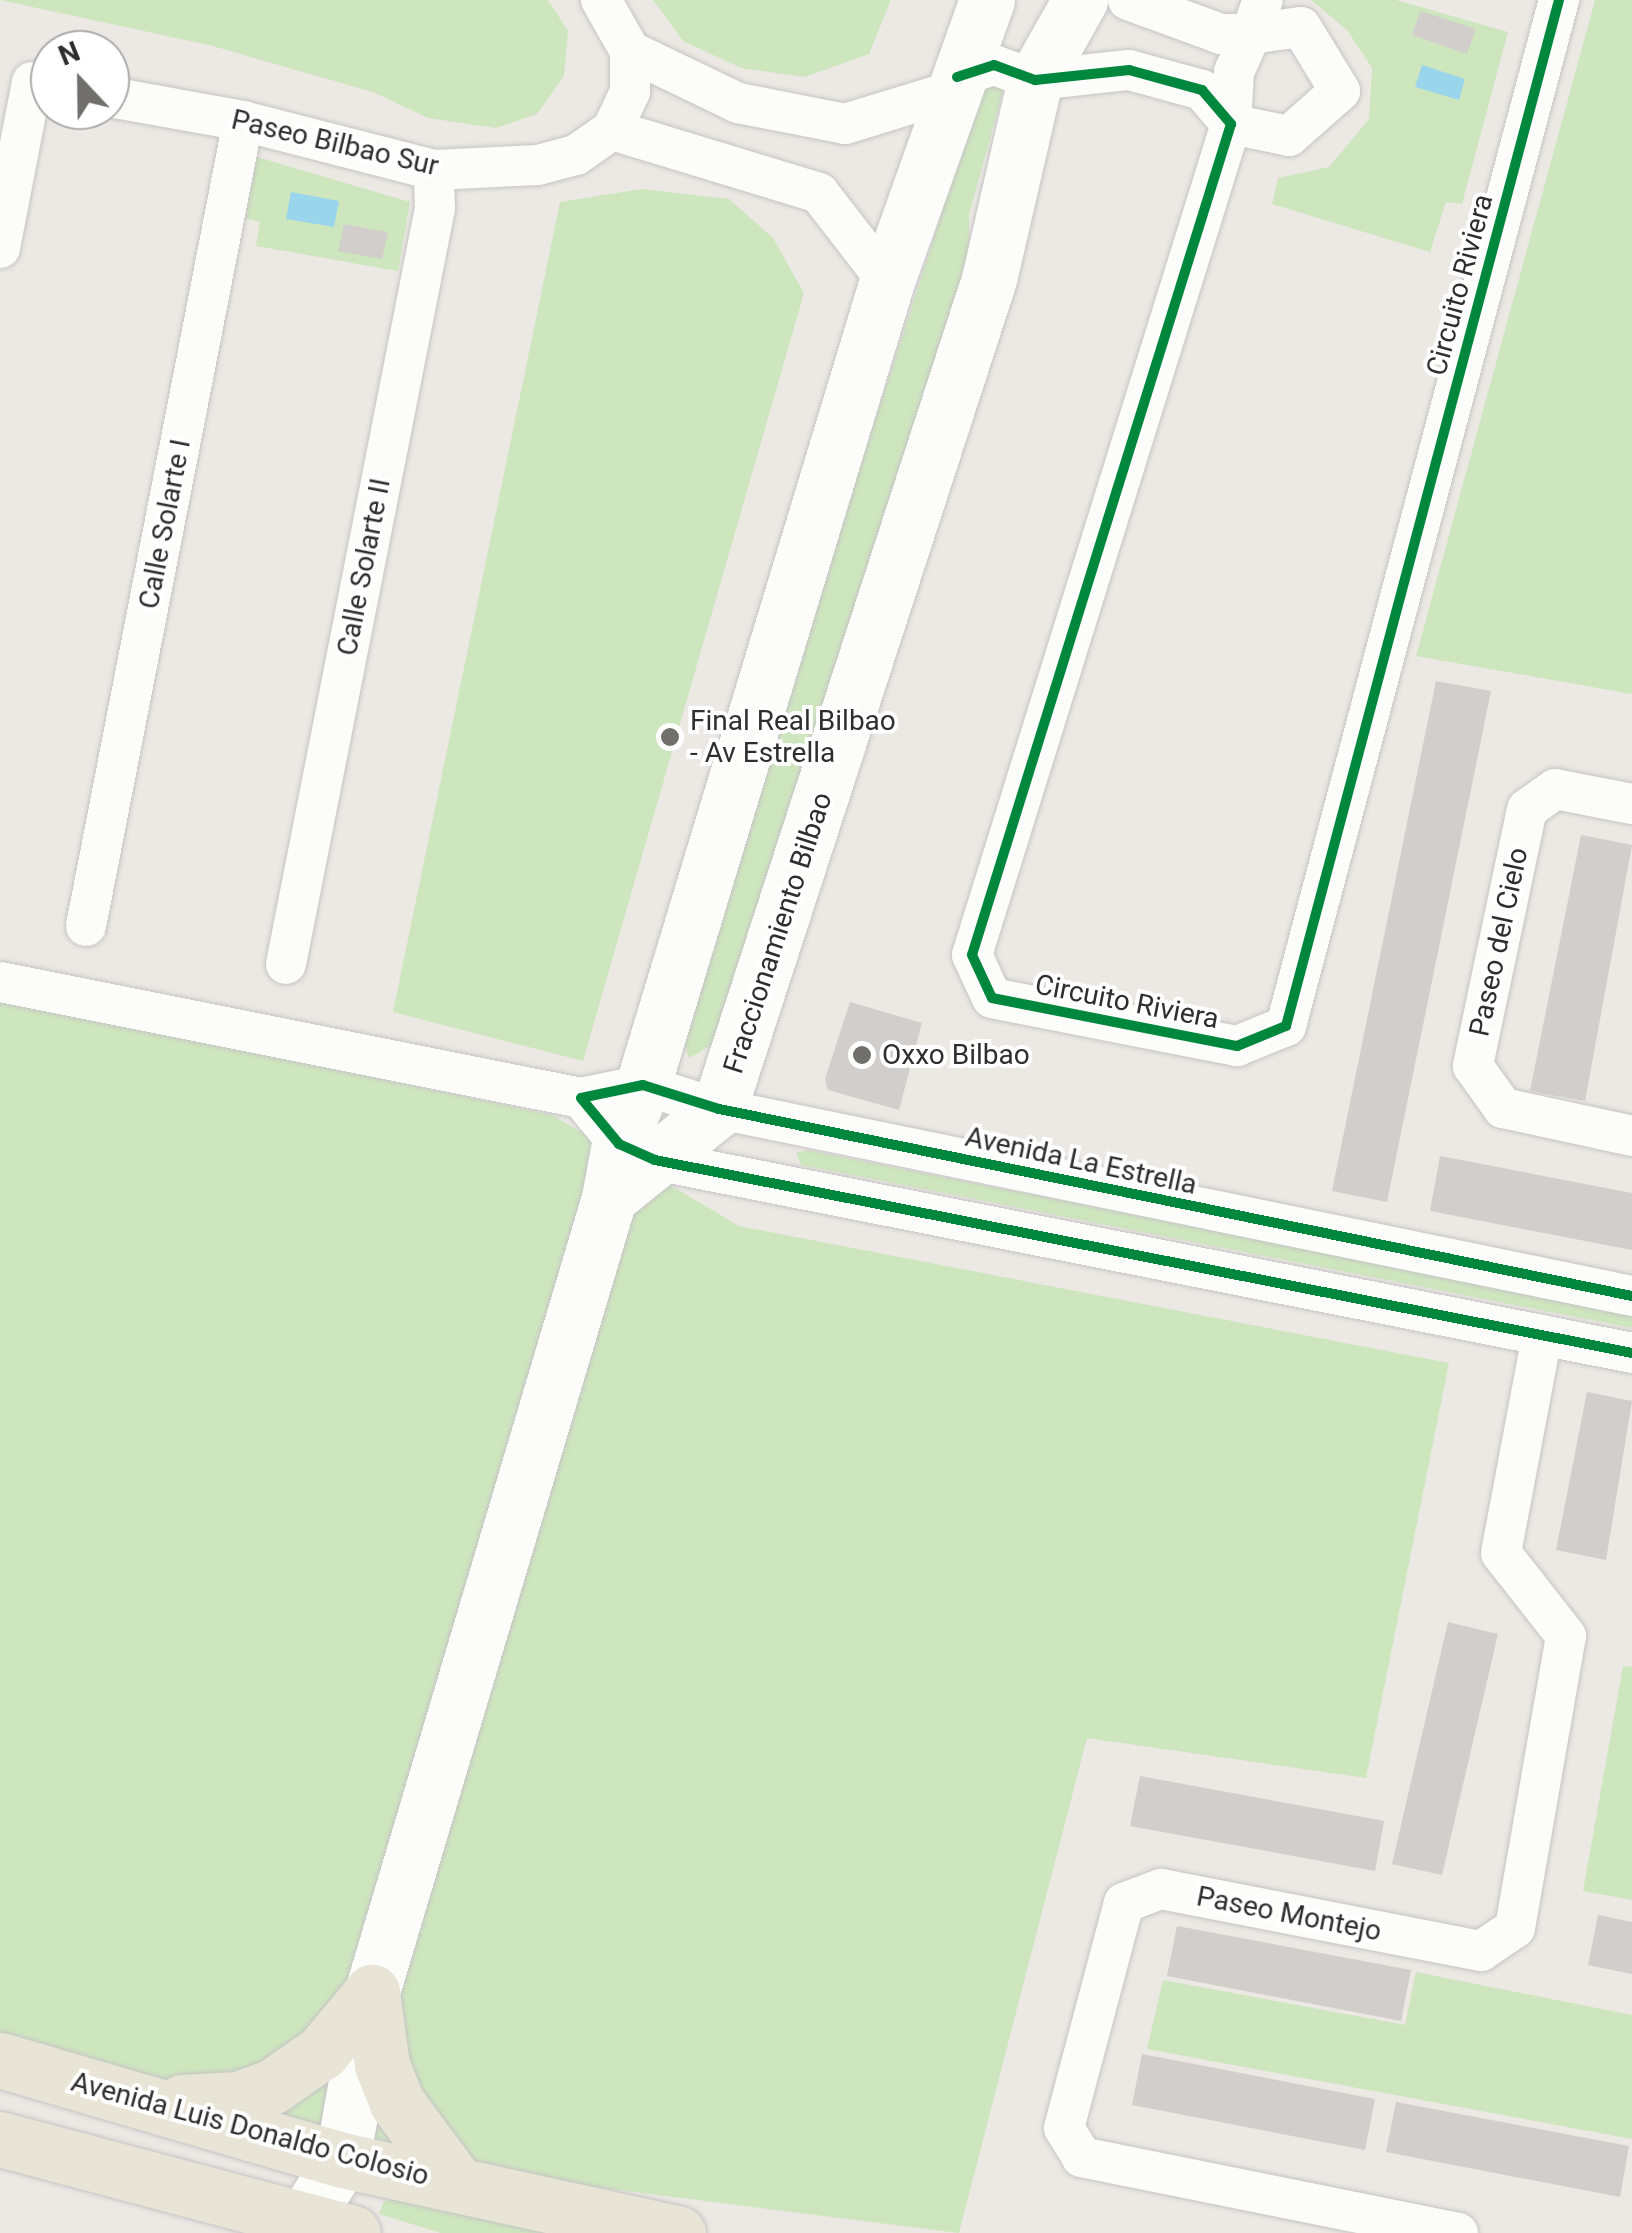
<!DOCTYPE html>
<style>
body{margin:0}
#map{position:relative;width:1632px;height:2233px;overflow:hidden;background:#ece8e4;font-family:Roboto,sans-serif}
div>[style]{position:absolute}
.green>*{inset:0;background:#cee6be}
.water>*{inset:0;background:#99d6ec}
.building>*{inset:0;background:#d1cecb}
.roads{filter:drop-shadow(0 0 2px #c5c4c5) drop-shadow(0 0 2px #c5c4c5)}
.minor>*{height:40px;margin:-20px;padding:0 20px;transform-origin:20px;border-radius:20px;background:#fcfcfb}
.secondary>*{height:55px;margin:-27.5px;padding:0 27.5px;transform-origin:27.5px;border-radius:27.5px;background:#fcfcfb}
.primary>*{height:55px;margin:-27.5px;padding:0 27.5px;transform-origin:27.5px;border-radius:27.5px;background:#e8e4d6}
.cycleway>*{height:10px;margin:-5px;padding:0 5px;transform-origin:5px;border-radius:5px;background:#00873e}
.dots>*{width:28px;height:28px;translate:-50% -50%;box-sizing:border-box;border:5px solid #fff;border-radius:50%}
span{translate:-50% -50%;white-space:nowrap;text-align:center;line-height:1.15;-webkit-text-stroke:8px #fff;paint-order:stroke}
.street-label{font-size:28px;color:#2e2e2e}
.poi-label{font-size:28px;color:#2e2e2e}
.left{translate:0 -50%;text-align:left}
.north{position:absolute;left:30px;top:30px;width:100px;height:100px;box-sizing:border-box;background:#fff;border:2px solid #ababab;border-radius:50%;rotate:338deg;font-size:28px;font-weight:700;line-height:40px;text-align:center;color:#2e2e2e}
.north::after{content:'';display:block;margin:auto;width:35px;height:45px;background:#706f6e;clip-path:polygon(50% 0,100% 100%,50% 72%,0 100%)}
</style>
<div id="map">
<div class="green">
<i style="clip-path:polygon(0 0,548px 0,568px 31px,564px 76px,537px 114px,496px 128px,428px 118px,373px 92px,209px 45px)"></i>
<i style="clip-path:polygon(653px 0,891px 0,869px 54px,805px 77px,741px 68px,683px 41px)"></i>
<i style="clip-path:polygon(1311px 0,1396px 0,1508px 32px,1462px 204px,1446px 202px,1430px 252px,1272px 204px,1278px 178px,1329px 167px,1369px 119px,1372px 68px,1347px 30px)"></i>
<i style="clip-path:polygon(1595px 0,1632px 0,1632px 694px,1416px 656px)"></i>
<i style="clip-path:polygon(992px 83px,1003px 91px,969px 215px,969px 265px,723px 1038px,689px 1058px,679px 1029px,981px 92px)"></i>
<i style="clip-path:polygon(257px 157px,410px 202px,398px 271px,256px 246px,260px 222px,245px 218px)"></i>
<i style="clip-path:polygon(642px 189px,729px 199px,773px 238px,804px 293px,583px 1061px,393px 1012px,560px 202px)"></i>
<i style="clip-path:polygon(0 999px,552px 1115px,739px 1226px,1449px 1363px,1366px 1778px,1087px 1738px,959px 2233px,460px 2170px,0 2046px)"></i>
<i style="clip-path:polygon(807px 1150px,1632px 1314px,1632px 1328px,801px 1165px,796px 1153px)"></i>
<i style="clip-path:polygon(1623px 1666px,1632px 1667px,1632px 1900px,1583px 1891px)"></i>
<i style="clip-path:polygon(1416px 1972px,1632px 2015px,1632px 2139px,1147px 2049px,1163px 1980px,1405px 2025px)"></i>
<i style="clip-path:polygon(407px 2197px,568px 2233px,441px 2233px,379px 2214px,384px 2201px)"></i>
</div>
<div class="water">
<i style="clip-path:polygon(1422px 65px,1465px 79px,1459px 100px,1415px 87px)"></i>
<i style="clip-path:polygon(291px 192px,339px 201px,334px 227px,286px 219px)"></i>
</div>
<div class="building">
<i style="clip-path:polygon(1420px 11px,1476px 29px,1467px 54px,1412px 35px)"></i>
<i style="clip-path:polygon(344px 224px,388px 232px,382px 259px,338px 251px)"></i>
<i style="clip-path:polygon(1436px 681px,1491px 691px,1387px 1202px,1332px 1191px)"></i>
<i style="clip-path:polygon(1581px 835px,1632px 845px,1585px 1101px,1530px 1091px)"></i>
<i style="clip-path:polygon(850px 1002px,922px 1023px,899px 1110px,828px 1090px,825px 1079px)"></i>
<i style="clip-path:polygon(1440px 1156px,1632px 1193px,1632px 1250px,1430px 1211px)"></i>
<i style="clip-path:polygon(1587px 1392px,1632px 1401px,1606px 1560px,1556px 1550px)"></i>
<i style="clip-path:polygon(1448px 1622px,1498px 1634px,1442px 1875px,1392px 1864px)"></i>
<i style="clip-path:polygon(1140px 1776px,1384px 1821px,1375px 1871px,1130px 1826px)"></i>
<i style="clip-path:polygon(1598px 1915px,1632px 1922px,1632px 1974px,1588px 1965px)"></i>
<i style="clip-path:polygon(1177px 1926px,1411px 1970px,1401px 2021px,1167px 1976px)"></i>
<i style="clip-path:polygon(1142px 2054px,1375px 2099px,1365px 2150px,1132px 2105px)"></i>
<i style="clip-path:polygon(1396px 2102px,1629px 2146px,1620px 2197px,1386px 2152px)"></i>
</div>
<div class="roads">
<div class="minor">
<i style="left:1128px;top:0;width:99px;rotate:20.1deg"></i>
<i style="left:1221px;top:34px;width:30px"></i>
<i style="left:1251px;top:34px;width:36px;rotate:-71deg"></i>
<i style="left:1301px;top:27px;width:75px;rotate:58.6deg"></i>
<i style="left:1340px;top:91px;width:68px;rotate:138.6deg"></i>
<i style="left:1289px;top:136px;width:59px;rotate:-168.3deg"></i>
<i style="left:1231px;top:124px;width:52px;rotate:-86.7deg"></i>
<i style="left:1234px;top:72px;width:42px;rotate:-65.9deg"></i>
<i style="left:1251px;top:34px;width:50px;rotate:-8deg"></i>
<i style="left:630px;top:51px;width:120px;rotate:25.7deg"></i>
<i style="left:738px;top:103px;width:109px;rotate:11.1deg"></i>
<i style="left:845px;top:124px;width:113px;rotate:-17deg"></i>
<i style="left:957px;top:77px;width:39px;rotate:-18deg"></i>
<i style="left:994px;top:65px;width:44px;rotate:20.1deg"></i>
<i style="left:1035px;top:80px;width:95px;rotate:-6.1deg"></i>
<i style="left:1129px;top:70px;width:76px;rotate:15.3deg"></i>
<i style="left:1202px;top:90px;width:45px;rotate:49.5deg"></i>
<i style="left:1231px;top:124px;width:870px;rotate:107.31deg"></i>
<i style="left:972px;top:955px;width:47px;rotate:65.1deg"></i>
<i style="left:992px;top:998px;width:250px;rotate:11.1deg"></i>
<i style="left:1237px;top:1046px;width:53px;rotate:-22.2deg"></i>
<i style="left:1286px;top:1026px;width:1062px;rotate:-75.1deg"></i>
<i style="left:110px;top:97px;width:135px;rotate:10.2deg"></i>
<i style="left:243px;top:121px;width:197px;rotate:14.4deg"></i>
<i style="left:434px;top:170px;width:104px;rotate:-2.8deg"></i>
<i style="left:538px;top:165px;width:39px;rotate:-15deg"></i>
<i style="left:576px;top:155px;width:44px;rotate:-34.8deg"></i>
<i style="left:612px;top:130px;width:42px;rotate:-64.7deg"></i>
<i style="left:630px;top:92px;width:41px;rotate:-90deg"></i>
<i style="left:630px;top:51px;width:59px;rotate:-119.6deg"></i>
<i style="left:612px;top:130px;width:216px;rotate:16.9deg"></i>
<i style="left:819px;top:193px;width:111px;rotate:52.3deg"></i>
<i style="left:0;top:248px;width:169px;rotate:-79.1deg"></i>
<i style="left:1632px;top:804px;width:78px;rotate:-169deg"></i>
<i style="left:1555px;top:789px;width:34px;rotate:144deg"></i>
<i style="left:1527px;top:809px;width:263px;rotate:101.9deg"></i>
<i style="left:1473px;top:1066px;width:52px;rotate:54.5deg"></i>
<i style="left:1503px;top:1108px;width:132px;rotate:12.2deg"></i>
<i style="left:86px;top:926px;width:820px;rotate:-78.96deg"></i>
<i style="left:286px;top:964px;width:771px;rotate:-78.85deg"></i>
<i style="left:435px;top:208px;width:38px;rotate:-92deg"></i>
<i style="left:0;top:982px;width:592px;rotate:11.29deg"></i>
<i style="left:1632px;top:1296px;width:932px;rotate:-168.42deg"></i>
<i style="left:719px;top:1109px;width:80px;rotate:-162.5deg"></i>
<i style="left:643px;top:1085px;width:63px;rotate:168.2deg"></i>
<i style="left:581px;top:1098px;width:60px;rotate:50.4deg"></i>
<i style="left:619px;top:1144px;width:39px;rotate:24deg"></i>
<i style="left:655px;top:1160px;width:996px;rotate:11.17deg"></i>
<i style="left:1458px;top:2233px;width:384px;rotate:-168.6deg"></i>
<i style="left:1082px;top:2157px;width:34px;rotate:-122deg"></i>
<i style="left:1064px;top:2128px;width:233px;rotate:-75.1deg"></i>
<i style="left:1124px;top:1903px;width:40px;rotate:-21deg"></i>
<i style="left:1161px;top:1889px;width:326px;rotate:11deg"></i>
<i style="left:1481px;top:1951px;width:41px;rotate:-34.1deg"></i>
<i style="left:1515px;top:1928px;width:296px;rotate:-80.1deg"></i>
<i style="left:1566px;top:1636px;width:105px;rotate:-128.1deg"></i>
<i style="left:1501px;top:1553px;width:222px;rotate:-79.3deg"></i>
</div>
<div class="secondary">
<i style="left:987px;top:0;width:298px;rotate:109.6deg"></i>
<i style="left:887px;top:281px;width:840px;rotate:106.88deg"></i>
<i style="left:643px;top:1085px;width:64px;rotate:112.1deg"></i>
<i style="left:619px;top:1144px;width:55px;rotate:100.5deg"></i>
<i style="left:609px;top:1198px;width:141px;rotate:-39deg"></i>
<i style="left:719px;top:1109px;width:873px;rotate:-71.98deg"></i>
<i style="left:989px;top:279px;width:204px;rotate:-77deg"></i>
<i style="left:1035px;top:80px;width:92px;rotate:-60.6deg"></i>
<i style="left:295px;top:2233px;width:87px;rotate:-57.2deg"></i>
<i style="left:342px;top:2160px;width:171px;rotate:-79.9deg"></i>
<i style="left:372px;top:1992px;width:829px;rotate:-73.38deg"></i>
</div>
<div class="primary">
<i style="left:372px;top:1992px;width:74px;rotate:82.2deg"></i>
<i style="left:382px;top:2065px;width:41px;rotate:68.5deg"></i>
<i style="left:397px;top:2103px;width:102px;rotate:53.4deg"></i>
<i style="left:0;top:2060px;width:356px;rotate:16.3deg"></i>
<i style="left:342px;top:2160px;width:344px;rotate:12.3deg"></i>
<i style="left:182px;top:2102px;width:56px;rotate:-3.1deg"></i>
<i style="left:238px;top:2099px;width:37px;rotate:-20deg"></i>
<i style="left:273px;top:2086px;width:60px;rotate:-34.8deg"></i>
<i style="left:322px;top:2052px;width:78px;rotate:-50.2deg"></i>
<i style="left:0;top:2139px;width:365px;rotate:14.9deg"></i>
</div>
</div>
<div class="cycleway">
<i style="left:957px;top:77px;width:39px;rotate:-18deg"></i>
<i style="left:994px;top:65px;width:44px;rotate:20.1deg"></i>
<i style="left:1035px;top:80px;width:95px;rotate:-6.1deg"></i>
<i style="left:1129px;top:70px;width:76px;rotate:15.3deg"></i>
<i style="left:1202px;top:90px;width:45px;rotate:49.5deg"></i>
<i style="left:1231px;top:124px;width:870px;rotate:107.31deg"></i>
<i style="left:972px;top:955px;width:47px;rotate:65.1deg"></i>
<i style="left:992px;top:998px;width:250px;rotate:11.1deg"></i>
<i style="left:1237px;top:1046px;width:53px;rotate:-22.2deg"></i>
<i style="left:1286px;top:1026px;width:1062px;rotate:-75.1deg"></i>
<i style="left:1632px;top:1296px;width:932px;rotate:-168.42deg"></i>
<i style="left:719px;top:1109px;width:80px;rotate:-162.5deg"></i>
<i style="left:643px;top:1085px;width:63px;rotate:168.2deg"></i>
<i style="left:581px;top:1098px;width:60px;rotate:50.4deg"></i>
<i style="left:619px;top:1144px;width:39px;rotate:24deg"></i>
<i style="left:655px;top:1160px;width:996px;rotate:11.17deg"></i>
</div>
<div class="dots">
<i style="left:670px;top:737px;background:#706f6e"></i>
<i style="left:862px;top:1055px;background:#706f6e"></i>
</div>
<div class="street-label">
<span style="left:335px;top:143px;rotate:13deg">Paseo Bilbao Sur</span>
<span style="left:1460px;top:285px;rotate:-75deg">Circuito Riviera</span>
<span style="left:165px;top:524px;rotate:-79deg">Calle Solarte I</span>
<span style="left:364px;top:567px;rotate:-79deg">Calle Solarte II</span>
<span style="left:778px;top:933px;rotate:-72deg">Fraccionamiento Bilbao</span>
<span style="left:1499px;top:942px;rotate:-78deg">Paseo del Cielo</span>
<span style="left:1127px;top:1002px;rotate:11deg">Circuito Riviera</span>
<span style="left:1081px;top:1161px;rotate:12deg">Avenida La Estrella</span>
<span style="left:1289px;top:1914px;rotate:11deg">Paseo Montejo</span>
<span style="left:250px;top:2129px;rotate:15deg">Avenida Luis Donaldo Colosio</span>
</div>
<div class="poi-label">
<span class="left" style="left:690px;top:737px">Final Real Bilbao<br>- Av Estrella</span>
<span class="left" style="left:882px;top:1055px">Oxxo Bilbao</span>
</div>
<div class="north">N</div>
</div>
